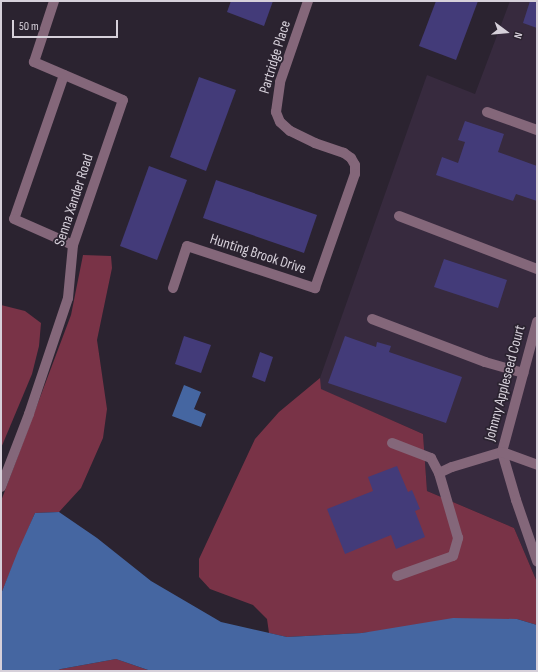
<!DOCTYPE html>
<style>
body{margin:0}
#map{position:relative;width:538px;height:672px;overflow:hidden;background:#2b2330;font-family:"Sofia Sans Condensed",sans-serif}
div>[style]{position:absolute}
.built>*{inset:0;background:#372a3e}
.green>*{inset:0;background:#793347}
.water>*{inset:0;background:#4566a1}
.building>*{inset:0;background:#433b79}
.minor>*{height:10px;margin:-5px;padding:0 5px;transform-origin:5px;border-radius:5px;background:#84677a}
span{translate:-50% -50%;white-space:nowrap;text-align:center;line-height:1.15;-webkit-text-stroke:3.5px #2b2330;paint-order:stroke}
.street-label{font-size:15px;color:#d6d0da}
.frame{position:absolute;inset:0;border:2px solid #d6d0da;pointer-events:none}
.north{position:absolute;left:486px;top:12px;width:40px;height:40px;-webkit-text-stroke:3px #2b2330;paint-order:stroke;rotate:106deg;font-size:11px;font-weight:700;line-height:16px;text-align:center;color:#d6d0da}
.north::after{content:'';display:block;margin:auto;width:14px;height:18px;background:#d6d0da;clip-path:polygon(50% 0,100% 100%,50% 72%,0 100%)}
.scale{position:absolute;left:12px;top:20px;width:106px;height:18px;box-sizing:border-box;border:2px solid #d6d0da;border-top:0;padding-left:5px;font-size:12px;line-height:14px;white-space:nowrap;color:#d6d0da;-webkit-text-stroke:3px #2b2330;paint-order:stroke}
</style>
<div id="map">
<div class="built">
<i style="clip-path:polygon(510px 1px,537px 1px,537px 582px,514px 528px,427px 491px,423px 434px,320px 389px,320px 378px,427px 75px,475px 94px)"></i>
</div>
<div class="green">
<i style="clip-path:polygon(83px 255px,111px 256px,112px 268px,97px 340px,107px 409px,103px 438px,81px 488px,59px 512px,35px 513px,1px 594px,1px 501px,71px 315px)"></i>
<i style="clip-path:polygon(1px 305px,25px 311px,41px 323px,39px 346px,32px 374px,1px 448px)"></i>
<i style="clip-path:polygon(320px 378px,321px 389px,423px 434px,427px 491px,514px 528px,537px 582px,537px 625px,517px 619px,362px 633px,287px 637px,269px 633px,267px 619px,253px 605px,210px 589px,199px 577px,199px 559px,255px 439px,279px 412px)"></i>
<i style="clip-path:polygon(116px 659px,151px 671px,56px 671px,61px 669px)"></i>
</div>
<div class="water">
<i style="clip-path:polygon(184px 385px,201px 392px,194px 409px,206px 414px,201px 427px,172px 416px)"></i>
<i style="clip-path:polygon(59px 512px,97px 538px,151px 581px,221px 622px,287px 637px,362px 633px,453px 618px,517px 619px,537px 625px,537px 671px,151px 671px,116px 659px,61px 669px,56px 671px,1px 671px,1px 594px,18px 551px,35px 513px)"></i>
</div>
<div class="building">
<i style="clip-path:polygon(231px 1px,273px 1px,264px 26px,227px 12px)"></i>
<i style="clip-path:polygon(436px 1px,478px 1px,456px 60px,419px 46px)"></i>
<i style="clip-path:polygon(530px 1px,537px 1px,537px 28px,523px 23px)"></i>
<i style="clip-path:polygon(199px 77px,236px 90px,206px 171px,170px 157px)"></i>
<i style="clip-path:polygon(465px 121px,504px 134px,498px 152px,537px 166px,537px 201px,516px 194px,513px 201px,436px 175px,442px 157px,458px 163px,465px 142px,458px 140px)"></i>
<i style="clip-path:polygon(149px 166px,187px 180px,157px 260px,120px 246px)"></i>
<i style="clip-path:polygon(216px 180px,317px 215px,304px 253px,203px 218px)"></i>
<i style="clip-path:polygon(444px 259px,507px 280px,498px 308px,434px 287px)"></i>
<i style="clip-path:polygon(184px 336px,211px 345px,201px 373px,175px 364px)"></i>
<i style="clip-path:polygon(345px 336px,376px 347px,377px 342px,391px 346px,389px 352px,462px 377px,446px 423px,328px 383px)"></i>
<i style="clip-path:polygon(260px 352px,273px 357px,265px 382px,252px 377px)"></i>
<i style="clip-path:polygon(397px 466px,408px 492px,412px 490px,420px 509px,415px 511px,425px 537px,396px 549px,391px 535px,345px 554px,327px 509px,373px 491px,368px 477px)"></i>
</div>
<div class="minor">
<i style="left:64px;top:75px;width:152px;rotate:109.1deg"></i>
<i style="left:14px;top:219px;width:64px;rotate:23.8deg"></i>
<i style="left:487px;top:112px;width:53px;rotate:19.8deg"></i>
<i style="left:399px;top:216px;width:148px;rotate:21deg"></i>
<i style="left:173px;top:288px;width:44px;rotate:-71.6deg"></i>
<i style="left:187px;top:246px;width:135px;rotate:18.2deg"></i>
<i style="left:315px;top:288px;width:121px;rotate:-70.7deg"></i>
<i style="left:355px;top:174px;width:9px;rotate:-90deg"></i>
<i style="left:355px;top:165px;width:8px;rotate:-120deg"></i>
<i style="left:351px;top:158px;width:9px;rotate:-144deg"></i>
<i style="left:344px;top:153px;width:31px;rotate:-161deg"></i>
<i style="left:315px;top:143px;width:28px;rotate:-154deg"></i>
<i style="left:290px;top:131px;width:13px;rotate:-138deg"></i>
<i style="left:280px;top:122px;width:11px;rotate:-112deg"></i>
<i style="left:276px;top:112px;width:30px;rotate:-82deg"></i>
<i style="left:280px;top:82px;width:86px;rotate:-70.9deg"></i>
<i style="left:372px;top:319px;width:121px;rotate:20.8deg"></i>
<i style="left:485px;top:362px;width:40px;rotate:16deg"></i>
<i style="left:392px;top:443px;width:42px;rotate:21deg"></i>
<i style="left:431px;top:458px;width:17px;rotate:62deg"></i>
<i style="left:502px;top:452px;width:135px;rotate:-74.9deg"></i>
<i style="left:502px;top:452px;width:50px;rotate:73.7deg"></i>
<i style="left:516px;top:500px;width:65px;rotate:71deg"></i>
<i style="left:1px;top:487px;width:78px;rotate:-69deg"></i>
<i style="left:29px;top:414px;width:122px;rotate:-71.4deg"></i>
<i style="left:68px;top:298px;width:53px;rotate:-84.6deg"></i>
<i style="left:73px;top:245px;width:153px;rotate:-71deg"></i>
<i style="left:123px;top:100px;width:97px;rotate:-156.9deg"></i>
<i style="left:34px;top:62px;width:64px;rotate:-71.8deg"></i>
<i style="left:397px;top:576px;width:59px;rotate:-19.7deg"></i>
<i style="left:453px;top:556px;width:19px;rotate:-74deg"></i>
<i style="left:458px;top:538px;width:68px;rotate:-106.3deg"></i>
<i style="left:439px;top:473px;width:14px;rotate:-25deg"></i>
<i style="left:452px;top:467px;width:52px;rotate:-16.7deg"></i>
<i style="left:502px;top:452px;width:37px;rotate:20deg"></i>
</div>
<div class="street-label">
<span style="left:275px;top:57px;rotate:-73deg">Partridge Place</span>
<span style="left:74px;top:200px;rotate:-72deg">Senna Xander Road</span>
<span style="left:258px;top:254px;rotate:18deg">Hunting Brook Drive</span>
<span style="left:505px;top:383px;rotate:-75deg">Johnny Appleseed Court</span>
</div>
<div class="frame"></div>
<div class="north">N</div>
<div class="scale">50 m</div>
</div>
